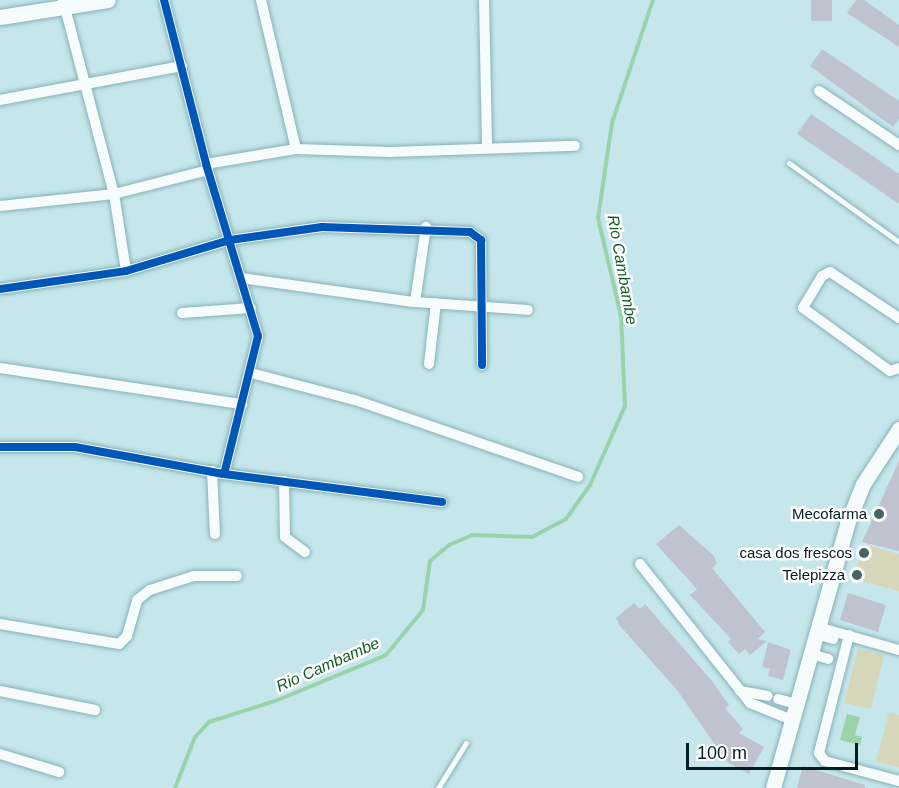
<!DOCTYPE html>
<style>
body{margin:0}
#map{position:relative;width:899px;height:788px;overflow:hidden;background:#c5e7ec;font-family:Helvetica,sans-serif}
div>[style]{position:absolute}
.green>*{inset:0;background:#d6d7ba}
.water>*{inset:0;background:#9ad3aa}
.stream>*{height:4px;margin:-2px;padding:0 2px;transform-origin:2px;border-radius:2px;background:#9ad3aa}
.building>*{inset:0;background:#bfc3d0}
.roads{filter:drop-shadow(0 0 2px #88b1b6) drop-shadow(0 0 2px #88b1b6)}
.lane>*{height:5px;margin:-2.5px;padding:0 2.5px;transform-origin:2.5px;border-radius:2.5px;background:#f6fbfc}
.street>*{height:10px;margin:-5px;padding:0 5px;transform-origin:5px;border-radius:5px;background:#f6fbfc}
.secondary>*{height:15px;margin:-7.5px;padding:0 7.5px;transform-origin:7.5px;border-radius:7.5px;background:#f6fbfc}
.cycleway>*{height:8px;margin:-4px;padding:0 4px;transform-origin:4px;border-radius:4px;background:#0057b8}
.dots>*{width:16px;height:16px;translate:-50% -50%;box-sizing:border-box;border:3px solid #fff;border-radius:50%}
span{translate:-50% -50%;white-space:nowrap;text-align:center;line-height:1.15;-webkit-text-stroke:5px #fff;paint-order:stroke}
.poi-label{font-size:15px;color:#031c1f}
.right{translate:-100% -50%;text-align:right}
.water-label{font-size:16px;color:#145c23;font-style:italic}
.scale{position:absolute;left:686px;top:743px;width:172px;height:27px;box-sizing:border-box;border:3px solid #031c1f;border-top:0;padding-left:8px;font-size:18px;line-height:21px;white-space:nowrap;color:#031c1f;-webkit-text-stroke:4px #fff;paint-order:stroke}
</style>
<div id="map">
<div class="green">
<i style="clip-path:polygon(863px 544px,899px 554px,899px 591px,854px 579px)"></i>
<i style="clip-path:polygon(858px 649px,884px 655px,871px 709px,844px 703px)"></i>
<i style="clip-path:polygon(889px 712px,899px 715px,899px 767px,876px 762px)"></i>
</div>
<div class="water">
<i style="clip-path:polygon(847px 714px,860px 717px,855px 735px,862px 737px,860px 745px,840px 740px)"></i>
</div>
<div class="stream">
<i style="left:175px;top:788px;width:55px;rotate:-68.6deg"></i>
<i style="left:195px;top:737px;width:21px;rotate:-47deg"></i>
<i style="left:209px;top:722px;width:72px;rotate:-17.7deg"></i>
<i style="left:278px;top:700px;width:117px;rotate:-22.6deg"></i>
<i style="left:386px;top:655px;width:58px;rotate:-50.6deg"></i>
<i style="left:423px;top:610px;width:49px;rotate:-81.9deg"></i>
<i style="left:430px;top:561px;width:25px;rotate:-40deg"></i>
<i style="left:449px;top:545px;width:25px;rotate:-23deg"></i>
<i style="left:472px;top:535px;width:60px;rotate:1.9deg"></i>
<i style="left:532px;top:537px;width:38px;rotate:-28deg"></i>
<i style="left:566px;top:519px;width:42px;rotate:-54.8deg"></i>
<i style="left:590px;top:485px;width:86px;rotate:-66.1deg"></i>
<i style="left:625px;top:406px;width:90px;rotate:-92.5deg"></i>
<i style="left:621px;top:316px;width:101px;rotate:-103.2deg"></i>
<i style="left:598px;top:218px;width:96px;rotate:-81.6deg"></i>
<i style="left:612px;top:123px;width:130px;rotate:-71.6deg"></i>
</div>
<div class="building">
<i style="clip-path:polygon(811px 0,832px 0,832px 21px,811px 21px)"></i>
<i style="clip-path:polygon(856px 0,864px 0,899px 25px,899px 47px,847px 13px)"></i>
<i style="clip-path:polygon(822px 49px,899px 101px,899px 119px,893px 127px,810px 66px)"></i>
<i style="clip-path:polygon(811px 114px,899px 174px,899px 204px,797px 134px)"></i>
<i style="clip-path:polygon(899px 461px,899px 551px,862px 542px)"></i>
<i style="clip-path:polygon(679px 525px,714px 556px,717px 564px,712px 568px,765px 632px,757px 639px,767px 641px,750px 655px,745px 649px,739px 654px,728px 642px,731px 639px,690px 595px,697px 589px,656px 544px)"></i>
<i style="clip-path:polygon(848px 593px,886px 605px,878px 632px,840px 620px)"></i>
<i style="clip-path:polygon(634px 603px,640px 609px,645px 604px,712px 681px,729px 705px,725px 708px,743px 729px,739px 733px,764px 747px,749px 774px,727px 762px,677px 690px,620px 626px,616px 618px)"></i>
<i style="clip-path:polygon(768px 642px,791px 650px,783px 680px,768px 676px,770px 669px,762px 667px)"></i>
<i style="clip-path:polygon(803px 766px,865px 785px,865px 788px,797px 788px)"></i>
</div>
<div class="roads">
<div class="lane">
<i style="left:789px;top:163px;width:135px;rotate:35.7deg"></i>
<i style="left:438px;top:788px;width:53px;rotate:-58.1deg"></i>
</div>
<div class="street">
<i style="left:63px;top:0;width:201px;rotate:75.3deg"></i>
<i style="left:114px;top:194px;width:78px;rotate:81.1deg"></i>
<i style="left:164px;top:0;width:169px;rotate:75.6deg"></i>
<i style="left:206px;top:164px;width:180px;rotate:73.2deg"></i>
<i style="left:258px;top:336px;width:142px;rotate:103.8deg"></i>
<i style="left:261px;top:0;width:153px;rotate:76.8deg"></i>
<i style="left:484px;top:0;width:148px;rotate:88.8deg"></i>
<i style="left:819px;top:91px;width:97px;rotate:34deg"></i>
<i style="left:0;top:100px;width:185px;rotate:-10.6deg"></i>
<i style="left:206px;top:164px;width:91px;rotate:-9.5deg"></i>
<i style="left:296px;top:149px;width:94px;rotate:1.8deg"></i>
<i style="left:390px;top:152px;width:185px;rotate:-1.9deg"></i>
<i style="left:0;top:206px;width:115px;rotate:-6deg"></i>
<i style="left:114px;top:194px;width:97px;rotate:-14.3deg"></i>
<i style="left:241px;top:278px;width:176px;rotate:7.9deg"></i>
<i style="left:415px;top:302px;width:113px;rotate:4deg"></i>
<i style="left:0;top:289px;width:127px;rotate:-8.1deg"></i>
<i style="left:126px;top:271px;width:109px;rotate:-16.6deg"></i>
<i style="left:230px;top:240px;width:93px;rotate:-8deg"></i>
<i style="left:322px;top:227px;width:148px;rotate:1.9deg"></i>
<i style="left:470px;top:232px;width:14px;rotate:36deg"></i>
<i style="left:481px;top:240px;width:125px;rotate:89.5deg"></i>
<i style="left:415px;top:302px;width:76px;rotate:-81.7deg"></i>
<i style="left:182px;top:313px;width:69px;rotate:-4.1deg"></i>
<i style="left:899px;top:318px;width:83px;rotate:-146.3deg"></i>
<i style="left:830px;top:272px;width:9px;rotate:153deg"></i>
<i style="left:822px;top:276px;width:37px;rotate:121deg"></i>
<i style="left:803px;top:308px;width:107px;rotate:35.9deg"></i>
<i style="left:890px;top:371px;width:9px;rotate:-18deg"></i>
<i style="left:429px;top:364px;width:61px;rotate:-83.5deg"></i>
<i style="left:0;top:368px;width:245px;rotate:8.5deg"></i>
<i style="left:251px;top:373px;width:107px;rotate:14.6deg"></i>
<i style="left:355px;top:400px;width:236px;rotate:19deg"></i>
<i style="left:0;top:447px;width:75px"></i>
<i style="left:75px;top:447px;width:151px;rotate:10.3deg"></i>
<i style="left:224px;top:474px;width:220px;rotate:7.3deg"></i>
<i style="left:212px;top:471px;width:63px;rotate:87.3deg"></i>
<i style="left:284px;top:481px;width:56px;rotate:89deg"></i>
<i style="left:285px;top:537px;width:25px;rotate:37deg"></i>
<i style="left:640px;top:564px;width:177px;rotate:51.6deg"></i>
<i style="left:750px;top:703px;width:45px;rotate:22deg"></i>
<i style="left:0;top:624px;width:121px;rotate:9.5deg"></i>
<i style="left:119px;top:644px;width:11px;rotate:-45deg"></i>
<i style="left:127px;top:636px;width:37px;rotate:-74deg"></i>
<i style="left:137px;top:600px;width:16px;rotate:-38deg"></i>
<i style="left:150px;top:590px;width:46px;rotate:-17.7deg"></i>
<i style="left:194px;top:576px;width:43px"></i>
<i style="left:818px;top:627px;width:84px;rotate:15.9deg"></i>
<i style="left:816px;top:634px;width:18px;rotate:16deg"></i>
<i style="left:849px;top:635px;width:122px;rotate:104.3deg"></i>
<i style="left:819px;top:753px;width:10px;rotate:53deg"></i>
<i style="left:825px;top:761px;width:77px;rotate:15.1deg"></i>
<i style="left:811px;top:654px;width:18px;rotate:16deg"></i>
<i style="left:0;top:691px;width:97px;rotate:11.3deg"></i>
<i style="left:740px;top:691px;width:28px;rotate:10deg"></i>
<i style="left:778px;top:699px;width:20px;rotate:15deg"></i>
<i style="left:0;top:754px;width:62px;rotate:17deg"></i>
</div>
<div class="secondary">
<i style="left:0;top:17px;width:109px;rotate:-8.9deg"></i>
<i style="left:773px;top:788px;width:274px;rotate:-74.3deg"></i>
<i style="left:847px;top:524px;width:43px;rotate:-68.2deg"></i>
<i style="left:863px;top:484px;width:66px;rotate:-56.8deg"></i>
</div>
</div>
<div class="cycleway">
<i style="left:164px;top:0;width:169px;rotate:75.6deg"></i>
<i style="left:206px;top:164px;width:180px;rotate:73.2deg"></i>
<i style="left:258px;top:336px;width:142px;rotate:103.8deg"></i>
<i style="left:0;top:289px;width:127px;rotate:-8.1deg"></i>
<i style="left:126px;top:271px;width:109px;rotate:-16.6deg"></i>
<i style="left:230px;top:240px;width:93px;rotate:-8deg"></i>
<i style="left:322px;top:227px;width:148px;rotate:1.9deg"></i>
<i style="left:470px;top:232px;width:14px;rotate:36deg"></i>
<i style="left:481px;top:240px;width:125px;rotate:89.5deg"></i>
<i style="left:0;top:447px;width:75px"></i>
<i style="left:75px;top:447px;width:151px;rotate:10.3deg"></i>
<i style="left:224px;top:474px;width:220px;rotate:7.3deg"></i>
</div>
<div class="dots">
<i style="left:879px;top:514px;background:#476367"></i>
<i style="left:864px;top:553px;background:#476367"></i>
<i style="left:857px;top:575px;background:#476367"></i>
</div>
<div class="poi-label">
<span class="right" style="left:867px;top:514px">Mecofarma</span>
<span class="right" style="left:852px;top:553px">casa dos frescos</span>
<span class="right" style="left:845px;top:575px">Telepizza</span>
</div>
<div class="water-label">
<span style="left:622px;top:270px;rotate:80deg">Rio Cambambe</span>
<span style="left:328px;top:665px;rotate:-24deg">Rio Cambambe</span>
</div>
<div class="scale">100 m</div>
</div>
